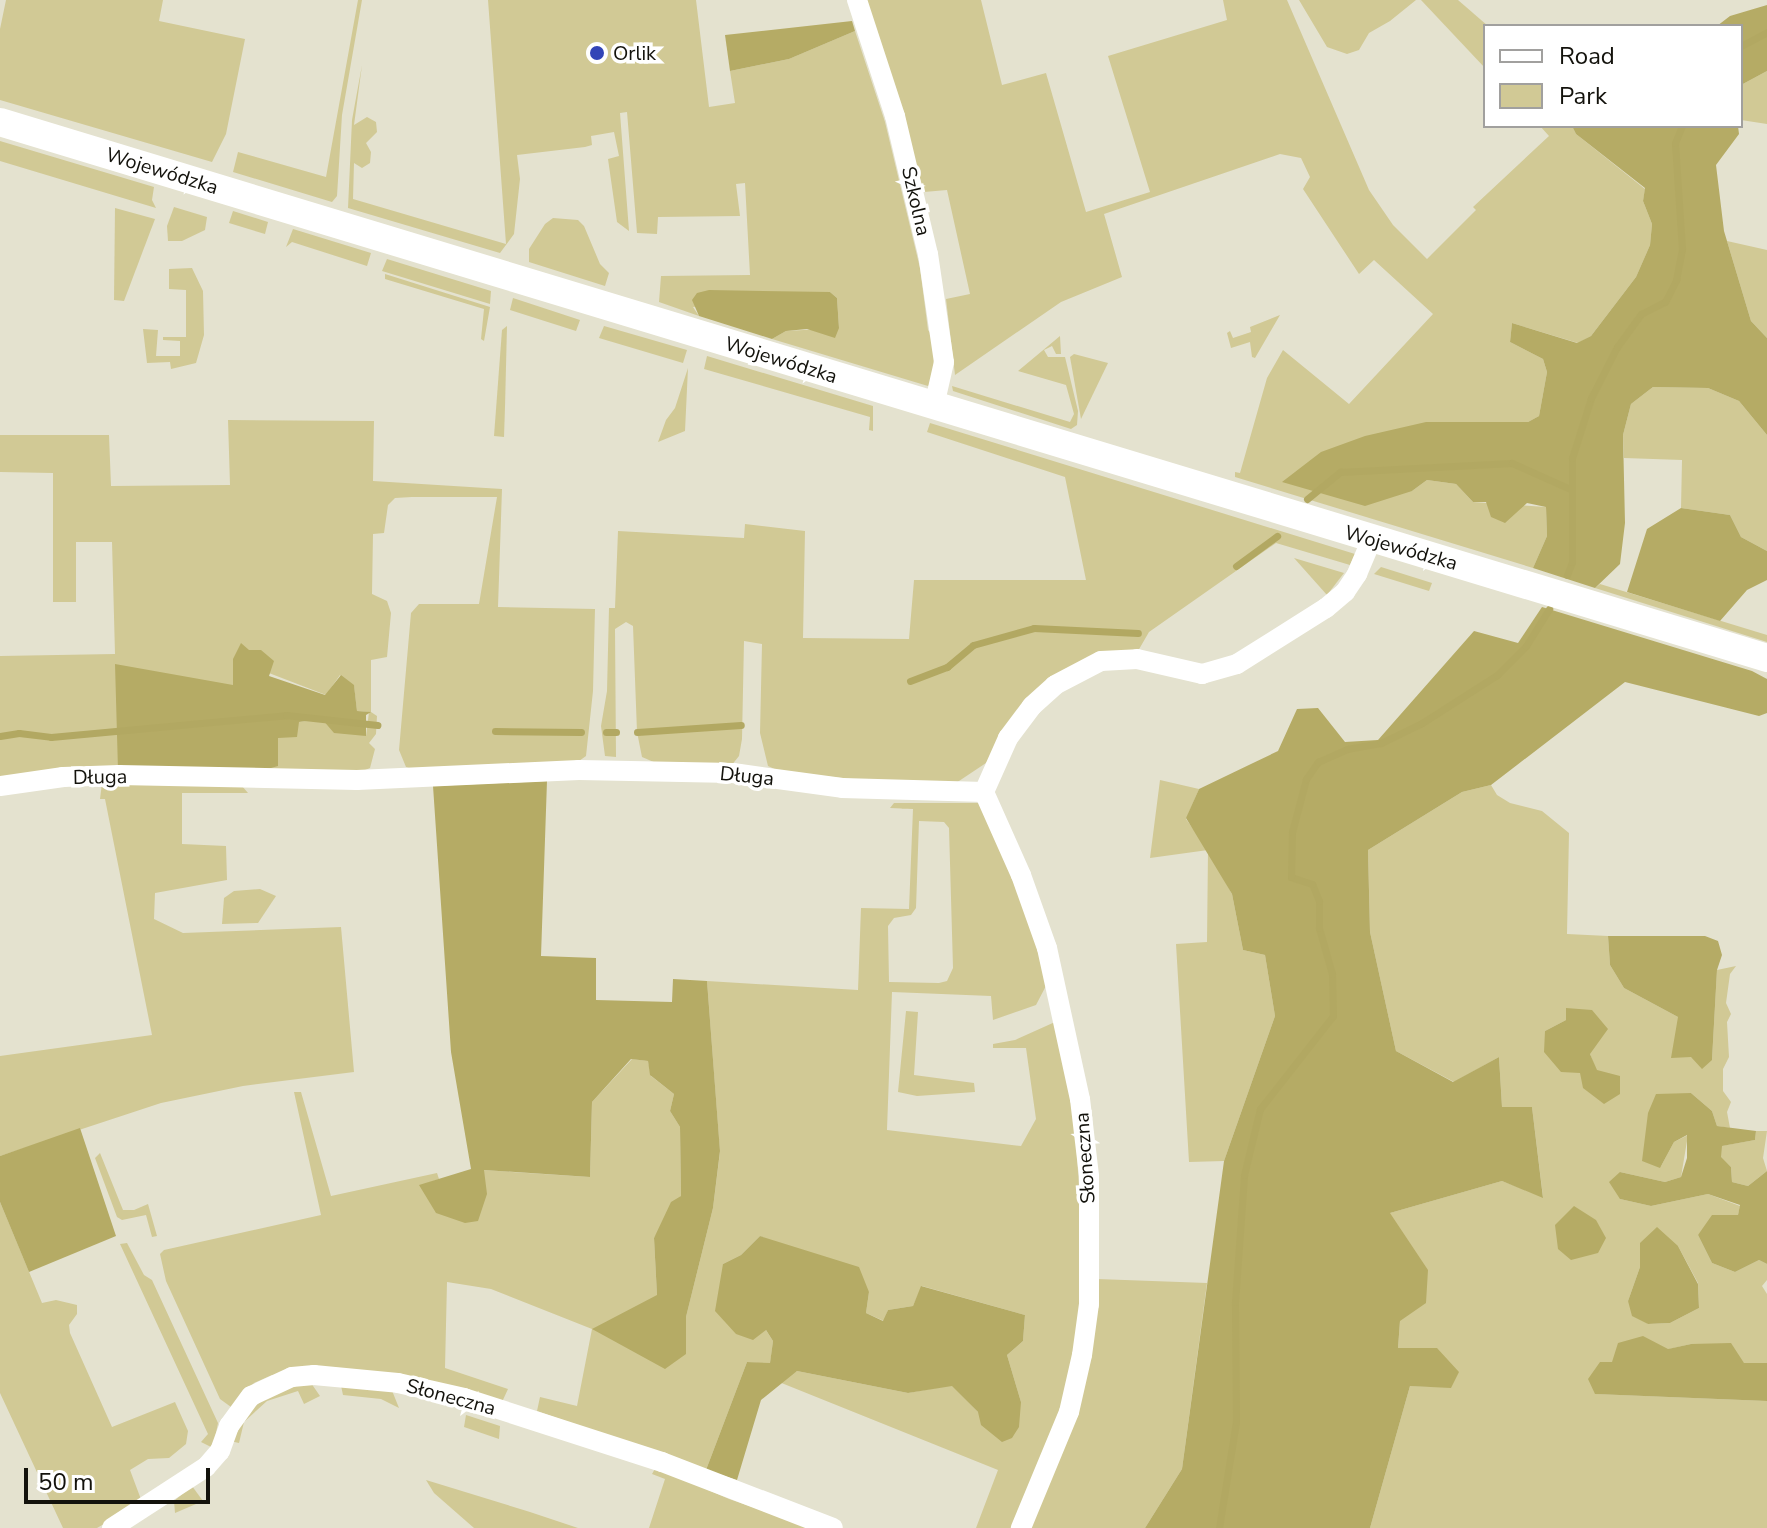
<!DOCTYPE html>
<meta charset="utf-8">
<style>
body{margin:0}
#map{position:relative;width:1767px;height:1528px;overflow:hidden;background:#e4e2cf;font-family:"Nunito Sans",sans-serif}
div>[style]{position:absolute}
.green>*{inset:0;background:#d1c995}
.forest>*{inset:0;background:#b5ab65}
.stream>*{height:7px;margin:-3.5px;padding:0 3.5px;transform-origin:3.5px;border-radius:3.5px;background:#b2a862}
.minor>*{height:20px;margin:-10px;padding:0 10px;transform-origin:10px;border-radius:10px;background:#fff}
.secondary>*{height:28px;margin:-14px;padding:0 14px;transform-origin:14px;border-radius:14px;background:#fff}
.dots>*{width:22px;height:22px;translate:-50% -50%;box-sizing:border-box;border:4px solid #fff;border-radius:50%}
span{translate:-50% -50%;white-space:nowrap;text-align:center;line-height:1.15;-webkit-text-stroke:7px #fff;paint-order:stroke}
.poi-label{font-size:20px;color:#13120c}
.left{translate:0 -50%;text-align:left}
.street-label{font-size:20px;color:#13120c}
.legend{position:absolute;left:1483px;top:24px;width:260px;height:104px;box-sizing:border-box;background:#fff;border:2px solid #a1a09e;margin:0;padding:10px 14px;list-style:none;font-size:24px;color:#13120c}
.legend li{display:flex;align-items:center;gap:16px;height:40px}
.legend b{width:40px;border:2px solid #a1a09e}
.scale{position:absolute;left:24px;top:1468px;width:186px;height:36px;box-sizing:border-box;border:4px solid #13120c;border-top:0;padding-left:10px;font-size:24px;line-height:28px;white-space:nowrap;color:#13120c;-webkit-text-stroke:6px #fff;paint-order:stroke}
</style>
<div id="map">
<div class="green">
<i style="clip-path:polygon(6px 0,163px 0,159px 21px,245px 39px,226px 134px,212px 162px,0 100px,0 29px)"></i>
<i style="clip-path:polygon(358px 0,362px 0,342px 115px,337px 196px,332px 202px,233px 172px,238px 152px,326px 177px)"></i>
<i style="clip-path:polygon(488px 0,696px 0,709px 107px,735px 103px,730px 71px,789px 59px,855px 31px,885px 122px,920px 268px,928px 330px,935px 339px,933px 382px,928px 386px,772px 339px,786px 331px,839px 328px,837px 298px,830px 292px,693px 307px,699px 316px,659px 302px,661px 276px,750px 275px,745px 183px,736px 184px,740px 216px,658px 217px,657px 234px,637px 233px,627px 112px,620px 113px,629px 231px,617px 222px,608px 159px,619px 156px,614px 132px,591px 136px,592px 145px,585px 147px,517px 155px,520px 179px,514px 234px,500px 253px,348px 208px,352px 120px,362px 65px,354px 125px,367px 117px,376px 122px,377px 132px,366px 143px,371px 152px,370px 163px,362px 168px,354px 163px,353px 199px,506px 244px)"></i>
<i style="clip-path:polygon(867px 0,981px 0,1002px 85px,1046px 73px,1086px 212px,1150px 192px,1108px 56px,1227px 20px,1223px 0,1287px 0,1369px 190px,1393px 225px,1427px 259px,1476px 210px,1473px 207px,1549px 136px,1540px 126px,1572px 126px,1576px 134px,1645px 189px,1643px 201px,1652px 224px,1650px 245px,1636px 277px,1591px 336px,1578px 343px,1512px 323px,1510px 342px,1543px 359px,1547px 372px,1539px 416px,1528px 422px,1426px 422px,1412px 491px,1427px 480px,1456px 484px,1473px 502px,1546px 507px,1547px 536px,1533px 568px,1235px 477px,1235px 472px,1240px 473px,1267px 378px,1283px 350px,1349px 404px,1433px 314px,1374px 260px,1359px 274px,1303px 189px,1310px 177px,1301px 158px,1280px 154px,1104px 214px,1122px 277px,1061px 302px,955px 375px,946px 299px,970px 294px,947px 190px,924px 192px)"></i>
<i style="clip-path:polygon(1299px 0,1416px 0,1390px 21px,1369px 33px,1359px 50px,1347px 54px,1327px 47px)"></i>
<i style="clip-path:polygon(1421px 0,1458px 0,1488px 26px,1485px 68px)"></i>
<i style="clip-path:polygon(1767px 71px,1767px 124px,1741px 120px,1741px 85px)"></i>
<i style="clip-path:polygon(0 141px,154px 187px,152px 200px,156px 208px,0 161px)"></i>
<i style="clip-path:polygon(174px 207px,207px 217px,205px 230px,182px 241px,168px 241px,167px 226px)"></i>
<i style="clip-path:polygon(115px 208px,155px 219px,124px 301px,114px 300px)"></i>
<i style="clip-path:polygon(233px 211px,268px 222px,265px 234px,229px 223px)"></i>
<i style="clip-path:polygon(553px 218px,578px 220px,584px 226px,600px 264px,609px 273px,605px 286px,529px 262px,529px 249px,545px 224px)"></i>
<i style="clip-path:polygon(293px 229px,371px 253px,367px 266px,292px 242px,286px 247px)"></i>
<i style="clip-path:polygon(1727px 241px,1767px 250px,1767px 338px,1751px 321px)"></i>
<i style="clip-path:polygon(387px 259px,491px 291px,490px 304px,382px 271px)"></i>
<i style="clip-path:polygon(192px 268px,203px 291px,204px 335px,196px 363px,171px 369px,170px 362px,147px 363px,143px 329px,158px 330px,156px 356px,180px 356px,180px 341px,163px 340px,163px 337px,186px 337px,186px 290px,169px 289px,169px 269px)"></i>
<i style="clip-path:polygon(385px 274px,490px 307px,484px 341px,481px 339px,484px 309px,385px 279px)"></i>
<i style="clip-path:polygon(513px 298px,580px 320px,576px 331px,510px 310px)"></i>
<i style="clip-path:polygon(1280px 315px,1255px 358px,1252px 357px,1250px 342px,1231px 348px,1227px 333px,1230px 331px,1233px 338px,1251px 332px,1250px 327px)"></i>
<i style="clip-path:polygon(507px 326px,505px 407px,504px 437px,494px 436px,502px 330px)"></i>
<i style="clip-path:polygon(604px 326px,687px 350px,683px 363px,599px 338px)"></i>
<i style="clip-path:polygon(1060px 336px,1061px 354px,1056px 354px,1052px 346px,1044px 350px,1048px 357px,1065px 357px,1078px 411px,1077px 425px,1071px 429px,953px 391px,952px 386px,1070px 422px,1074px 414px,1066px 385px,1018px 371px)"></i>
<i style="clip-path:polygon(1074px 354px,1108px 363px,1081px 419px,1070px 357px)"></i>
<i style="clip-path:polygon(707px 356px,873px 406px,873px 431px,869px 430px,870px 417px,704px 369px)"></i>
<i style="clip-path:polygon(688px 368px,685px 431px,658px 442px,666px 420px,675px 408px)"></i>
<i style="clip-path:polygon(1653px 387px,1708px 388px,1739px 401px,1767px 435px,1767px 551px,1741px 537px,1730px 515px,1681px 508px,1682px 460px,1624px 458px,1623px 435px,1631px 404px)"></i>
<i style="clip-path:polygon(228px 420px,374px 421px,373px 481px,502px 489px,498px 607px,595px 609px,593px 691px,586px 756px,572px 766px,415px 770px,406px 767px,399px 750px,411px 613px,419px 604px,479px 604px,497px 497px,412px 497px,395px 498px,388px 505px,384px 533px,373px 534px,372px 594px,387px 601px,391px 613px,387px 657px,371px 660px,371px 712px,377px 716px,376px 734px,369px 743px,375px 749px,370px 768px,358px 773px,241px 773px,276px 750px,278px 738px,299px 722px,322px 719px,366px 736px,369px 712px,357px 711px,354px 686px,340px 675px,326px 695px,233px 659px,234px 685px,118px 770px,0 779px,0 656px,115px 654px,112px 542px,76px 542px,76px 602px,53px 602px,53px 473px,0 472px,0 435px,109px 435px,111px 486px,230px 485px)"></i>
<i style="clip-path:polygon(930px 423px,1355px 554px,1350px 565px,1276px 543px,1149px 632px,1138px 651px,1084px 665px,986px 763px,953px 785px,934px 787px,781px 772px,768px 766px,760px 733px,762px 644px,744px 641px,742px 739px,739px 756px,731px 766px,656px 763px,642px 757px,637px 732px,633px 626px,626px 622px,615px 629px,616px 757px,605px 756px,601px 726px,607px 691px,609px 608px,615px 608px,618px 531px,744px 538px,745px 524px,805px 531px,803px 638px,909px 639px,914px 580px,1086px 580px,1065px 477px,927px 432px)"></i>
<i style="clip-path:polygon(1294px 558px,1344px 573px,1327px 595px)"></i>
<i style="clip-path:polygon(1381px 567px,1432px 583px,1429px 591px,1374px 574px)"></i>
<i style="clip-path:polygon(1600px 584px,1767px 635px,1767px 642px,1595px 588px)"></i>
<i style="clip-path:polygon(1160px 780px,1199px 789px,1186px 819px,1208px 850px,1232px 894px,1243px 950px,1265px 955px,1275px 1016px,1224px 1161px,1189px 1162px,1176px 944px,1207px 942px,1208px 850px,1150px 858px)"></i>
<i style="clip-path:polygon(102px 783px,242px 786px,248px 793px,182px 793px,182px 844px,226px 846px,227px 880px,155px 893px,154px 919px,183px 933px,341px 927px,354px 1072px,243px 1086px,161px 1103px,0 1156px,0 1056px,152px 1035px,105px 799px,100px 799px)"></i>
<i style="clip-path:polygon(evenodd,1491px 785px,1497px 795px,1510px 803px,1542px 811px,1569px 833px,1567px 934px,1608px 936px,1610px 965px,1624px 988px,1678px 1017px,1691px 1057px,1712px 1060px,1717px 970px,1736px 966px,1730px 974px,1726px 1003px,1731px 1014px,1727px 1022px,1729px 1057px,1723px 1069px,1723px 1091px,1731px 1102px,1727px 1112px,1730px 1128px,1717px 1126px,1712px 1111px,1691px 1093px,1660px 1168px,1674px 1142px,1688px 1135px,1681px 1177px,1665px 1182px,1620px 1172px,1620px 1199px,1651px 1206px,1708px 1194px,1740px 1206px,1738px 1215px,1698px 1235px,1712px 1263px,1735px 1272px,1759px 1260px,1767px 1264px,1767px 1280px,1762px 1286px,1767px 1294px,1767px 1363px,1744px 1363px,1691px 1344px,1612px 1362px,1596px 1394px,1767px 1401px,1767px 1528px,1370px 1528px,1410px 1386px,1451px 1387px,1398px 1348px,1400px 1321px,1390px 1213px,1502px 1181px,1543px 1197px,1532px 1107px,1502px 1107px,1499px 1057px,1454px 1082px,1396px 1051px,1370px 932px,1368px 850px,1462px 792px,1491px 785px,1566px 1020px,1590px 1054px,1596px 1070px,1545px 1031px,1566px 1020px,1491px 785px,1678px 1246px,1698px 1283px,1699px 1308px,1670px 1323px,1648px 1324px,1628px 1301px,1640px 1267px,1678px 1246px)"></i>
<i style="clip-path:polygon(evenodd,894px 803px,983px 803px,1006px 853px,1048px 982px,1036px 1005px,993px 1020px,991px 996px,892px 992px,887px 1130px,1021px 1146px,1036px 1119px,1026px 1048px,993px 1048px,993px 1044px,1015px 1040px,1055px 1022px,1074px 1109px,1080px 1203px,1079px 1340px,1064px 1400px,1011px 1528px,976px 1528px,998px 1470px,779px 1382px,797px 1371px,908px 1393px,952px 1385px,978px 1412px,1021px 1402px,1007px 1355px,1023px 1341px,1025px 1315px,922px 1286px,913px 1306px,888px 1310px,884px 1321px,866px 1313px,869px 1292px,760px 1236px,741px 1255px,723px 1264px,773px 1341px,770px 1364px,747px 1362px,706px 1470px,537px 1411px,540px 1397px,577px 1406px,592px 1329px,491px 1289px,447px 1282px,445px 1368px,508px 1389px,502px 1402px,272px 1375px,254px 1383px,231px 1407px,220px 1399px,166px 1281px,160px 1254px,164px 1250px,321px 1215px,294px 1092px,301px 1092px,331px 1196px,437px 1173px,439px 1179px,420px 1186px,483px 1170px,590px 1177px,592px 1102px,632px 1059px,648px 1061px,651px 1076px,674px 1094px,670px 1111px,680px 1127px,681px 1196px,654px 1238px,657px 1295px,686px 1354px,686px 1317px,713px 1208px,720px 1152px,707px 981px,858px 990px,861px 908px,909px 909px,913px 809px,890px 808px,894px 803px,919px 821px,944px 822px,949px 828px,953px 968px,947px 981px,939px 983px,889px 982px,888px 926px,894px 918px,911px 915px,916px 908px,919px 821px)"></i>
<i style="clip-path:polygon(260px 889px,276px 896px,258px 923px,222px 924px,224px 898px,234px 891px)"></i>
<i style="clip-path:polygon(906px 1011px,918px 1012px,914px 1075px,974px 1083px,975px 1092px,917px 1096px,898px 1092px)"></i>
<i style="clip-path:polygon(1756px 1131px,1767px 1131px,1763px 1158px,1767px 1171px,1748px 1186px,1732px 1182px,1731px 1167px,1721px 1158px,1721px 1146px,1755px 1140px)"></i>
<i style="clip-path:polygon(100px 1153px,123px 1210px,134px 1210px,148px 1204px,157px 1236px,152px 1237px,146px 1215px,122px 1220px,117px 1217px,95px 1158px)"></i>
<i style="clip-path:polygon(0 1202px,42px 1303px,56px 1300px,77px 1305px,77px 1314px,69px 1325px,70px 1333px,112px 1427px,175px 1402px,188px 1431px,186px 1444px,169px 1458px,148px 1459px,130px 1470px,142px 1502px,97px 1528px,63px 1528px,0 1393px)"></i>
<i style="clip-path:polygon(127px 1243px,144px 1275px,152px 1280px,218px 1423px,213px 1448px,201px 1442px,208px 1434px,120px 1244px)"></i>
<i style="clip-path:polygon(1097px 1279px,1207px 1283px,1182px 1469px,1145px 1528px,1029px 1528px)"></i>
<i style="clip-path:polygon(340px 1381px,391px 1388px,399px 1408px,381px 1399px,343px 1395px)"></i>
<i style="clip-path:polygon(311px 1383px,320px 1396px,304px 1404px,298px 1391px,267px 1401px,244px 1422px,239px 1443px,230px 1441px,243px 1415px,277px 1390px)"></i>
<i style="clip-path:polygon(466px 1415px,500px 1426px,499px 1439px,464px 1427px)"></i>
<i style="clip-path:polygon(656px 1467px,729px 1499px,813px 1528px,649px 1528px,665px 1479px,652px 1474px)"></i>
<i style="clip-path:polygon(426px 1480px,530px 1512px,578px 1528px,474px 1528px,434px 1493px)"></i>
<i style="clip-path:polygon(192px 1486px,203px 1501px,175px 1513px,174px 1501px)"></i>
</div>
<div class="forest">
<i style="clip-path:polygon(1767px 5px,1767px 71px,1741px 85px,1741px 26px,1717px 26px,1730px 16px)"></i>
<i style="clip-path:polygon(852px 21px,855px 31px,789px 59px,730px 71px,725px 35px)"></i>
<i style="clip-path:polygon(1572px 126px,1738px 126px,1739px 134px,1716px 165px,1724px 231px,1751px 321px,1767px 338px,1767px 435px,1739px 401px,1708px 388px,1653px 387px,1631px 404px,1623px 435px,1625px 523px,1620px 564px,1595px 588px,1533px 568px,1547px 536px,1546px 507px,1527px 503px,1505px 523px,1491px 517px,1486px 502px,1473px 502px,1456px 484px,1427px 480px,1412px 491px,1365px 506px,1282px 482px,1321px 452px,1365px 436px,1426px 422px,1528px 422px,1539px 416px,1547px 372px,1543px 359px,1510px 342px,1512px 323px,1577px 343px,1591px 336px,1636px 277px,1650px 245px,1652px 224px,1643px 201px,1645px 188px,1576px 134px)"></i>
<i style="clip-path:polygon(709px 290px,830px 292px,837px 298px,839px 328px,835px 338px,807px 329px,786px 331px,772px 339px,699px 316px,692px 300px,697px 293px)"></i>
<i style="clip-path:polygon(1681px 508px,1730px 515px,1741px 537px,1767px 551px,1767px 580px,1747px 590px,1720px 621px,1627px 592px,1647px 529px)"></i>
<i style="clip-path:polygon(1542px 607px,1752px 671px,1767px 679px,1767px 713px,1759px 716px,1625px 682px,1491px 785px,1462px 792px,1368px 850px,1370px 932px,1396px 1051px,1453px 1082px,1499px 1057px,1502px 1107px,1532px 1107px,1543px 1198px,1502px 1181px,1390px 1213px,1428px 1270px,1426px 1303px,1400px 1321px,1398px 1348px,1437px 1348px,1459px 1372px,1451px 1388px,1410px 1386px,1370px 1528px,1145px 1528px,1182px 1469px,1224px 1161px,1275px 1016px,1265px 955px,1243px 950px,1232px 894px,1186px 818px,1199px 789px,1278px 751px,1297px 709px,1318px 708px,1345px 742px,1378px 740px,1474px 631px,1518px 643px)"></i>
<i style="clip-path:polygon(241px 643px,249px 650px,261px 650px,274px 661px,269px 676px,325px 695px,341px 675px,354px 685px,357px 711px,371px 712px,366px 715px,366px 736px,334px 733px,322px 719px,299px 722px,297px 737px,278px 738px,278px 766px,264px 770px,118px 770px,115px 664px,233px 685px,233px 659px)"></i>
<i style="clip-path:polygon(547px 781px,541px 956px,596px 958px,596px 1000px,672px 1002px,673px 979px,707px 981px,720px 1151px,713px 1208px,686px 1317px,686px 1354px,665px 1369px,592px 1329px,657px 1295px,654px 1238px,671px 1202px,681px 1196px,680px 1127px,670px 1111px,674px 1094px,650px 1075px,648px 1061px,631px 1059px,592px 1102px,590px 1177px,484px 1170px,487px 1194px,478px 1221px,465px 1223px,436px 1213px,419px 1185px,471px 1169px,451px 1052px,433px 786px)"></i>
<i style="clip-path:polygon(1608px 936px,1705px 936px,1718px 941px,1722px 955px,1717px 970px,1712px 1060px,1702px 1069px,1691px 1057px,1671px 1058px,1678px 1017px,1624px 988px,1610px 965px)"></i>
<i style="clip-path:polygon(1566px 1008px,1592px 1010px,1608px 1029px,1590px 1054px,1597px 1070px,1620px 1076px,1620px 1094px,1604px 1104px,1583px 1088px,1580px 1073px,1561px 1072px,1544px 1052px,1545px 1031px,1566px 1020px)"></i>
<i style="clip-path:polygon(1691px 1093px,1712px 1111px,1717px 1126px,1756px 1131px,1755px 1140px,1722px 1146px,1721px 1157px,1731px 1167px,1732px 1182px,1748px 1186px,1767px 1171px,1767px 1264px,1759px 1260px,1735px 1272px,1712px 1263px,1698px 1235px,1712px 1215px,1738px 1215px,1740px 1205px,1708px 1194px,1651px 1206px,1620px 1199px,1609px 1182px,1620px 1172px,1665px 1182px,1681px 1177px,1687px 1158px,1687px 1135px,1674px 1142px,1660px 1168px,1642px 1161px,1648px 1113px,1656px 1094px)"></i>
<i style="clip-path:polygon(80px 1128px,116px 1236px,29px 1272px,0 1202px,0 1156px)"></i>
<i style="clip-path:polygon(1574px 1206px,1596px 1220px,1606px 1238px,1598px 1253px,1571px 1260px,1558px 1249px,1555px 1225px)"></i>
<i style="clip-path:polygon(1657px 1227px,1678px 1246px,1698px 1284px,1699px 1308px,1670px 1323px,1648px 1324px,1632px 1316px,1628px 1301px,1640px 1267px,1640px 1243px)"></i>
<i style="clip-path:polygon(760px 1236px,859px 1267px,869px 1292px,866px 1313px,883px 1321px,888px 1310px,913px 1306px,921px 1286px,1025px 1315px,1023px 1341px,1007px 1355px,1021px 1402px,1019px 1427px,1012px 1438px,1002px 1442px,981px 1425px,978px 1412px,952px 1386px,908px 1393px,797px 1371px,761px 1400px,737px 1480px,706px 1470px,747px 1362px,770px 1363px,773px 1341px,766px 1330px,753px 1340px,736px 1334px,715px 1311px,723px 1264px,741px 1255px)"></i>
<i style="clip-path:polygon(1643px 1336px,1668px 1349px,1691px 1344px,1731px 1343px,1744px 1363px,1767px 1363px,1767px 1401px,1595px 1394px,1588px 1379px,1600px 1362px,1612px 1362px,1618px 1343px)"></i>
</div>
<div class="stream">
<i style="left:1741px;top:46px;width:30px;rotate:-28deg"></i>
<i style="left:1307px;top:499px;width:43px;rotate:-39.3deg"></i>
<i style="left:1340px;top:472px;width:172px;rotate:-3deg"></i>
<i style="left:1512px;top:463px;width:64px;rotate:24.1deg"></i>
<i style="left:1236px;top:566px;width:51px;rotate:-36.2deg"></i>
<i style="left:1567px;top:575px;width:14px;rotate:-69deg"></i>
<i style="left:1572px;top:562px;width:104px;rotate:-90deg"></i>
<i style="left:1572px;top:458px;width:63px;rotate:-72.4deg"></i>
<i style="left:1591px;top:398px;width:57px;rotate:-63deg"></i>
<i style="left:1617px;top:347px;width:41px;rotate:-54deg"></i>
<i style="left:1641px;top:314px;width:27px;rotate:-27deg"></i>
<i style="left:1665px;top:302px;width:25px;rotate:-63deg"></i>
<i style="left:1676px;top:280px;width:32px;rotate:-79deg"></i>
<i style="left:1682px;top:249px;width:106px;rotate:-93.8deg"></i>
<i style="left:1675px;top:143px;width:18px;rotate:-68deg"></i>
<i style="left:910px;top:681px;width:40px;rotate:-21deg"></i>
<i style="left:947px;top:667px;width:34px;rotate:-40deg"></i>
<i style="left:973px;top:645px;width:63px;rotate:-15.6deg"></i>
<i style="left:1034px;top:628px;width:104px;rotate:2.8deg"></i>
<i style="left:495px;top:731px;width:86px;rotate:0.7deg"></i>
<i style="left:606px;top:732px;width:10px"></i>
<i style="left:637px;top:732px;width:104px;rotate:-3.9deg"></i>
<i style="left:0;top:736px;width:19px;rotate:-9deg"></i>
<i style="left:19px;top:733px;width:32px;rotate:7deg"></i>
<i style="left:51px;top:737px;width:236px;rotate:-5.3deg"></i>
<i style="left:286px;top:715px;width:92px;rotate:6.3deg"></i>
<i style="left:1219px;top:1528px;width:107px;rotate:-80.9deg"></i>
<i style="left:1236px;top:1422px;width:120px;rotate:-90.5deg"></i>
<i style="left:1235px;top:1302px;width:127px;rotate:-85.9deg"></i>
<i style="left:1244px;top:1175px;width:68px;rotate:-76.4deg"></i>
<i style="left:1260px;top:1109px;width:118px;rotate:-51.9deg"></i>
<i style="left:1333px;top:1016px;width:42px;rotate:-91.4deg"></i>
<i style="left:1332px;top:974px;width:48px;rotate:-105.8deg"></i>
<i style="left:1319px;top:928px;width:27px;rotate:-90deg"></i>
<i style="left:1319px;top:901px;width:18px;rotate:-112deg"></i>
<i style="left:1312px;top:884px;width:22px;rotate:-162deg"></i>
<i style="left:1291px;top:877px;width:45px;rotate:-88.7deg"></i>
<i style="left:1292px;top:832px;width:55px;rotate:-75.2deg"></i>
<i style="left:1306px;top:779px;width:21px;rotate:-55deg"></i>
<i style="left:1318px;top:762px;width:32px;rotate:-24deg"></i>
<i style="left:1347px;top:749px;width:35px;rotate:-10deg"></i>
<i style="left:1381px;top:743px;width:46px;rotate:-26deg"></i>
<i style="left:1422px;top:723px;width:89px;rotate:-32.6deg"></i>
<i style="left:1497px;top:675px;width:41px;rotate:-45deg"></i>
<i style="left:1526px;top:646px;width:44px;rotate:-58.1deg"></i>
</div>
<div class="minor">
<i style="left:857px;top:0;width:122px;rotate:71.9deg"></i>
<i style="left:895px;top:116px;width:142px;rotate:76.6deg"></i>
<i style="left:928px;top:254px;width:109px;rotate:81.6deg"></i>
<i style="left:944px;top:362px;width:45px;rotate:102.8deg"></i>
<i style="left:0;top:786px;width:64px;rotate:-8.1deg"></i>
<i style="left:63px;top:777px;width:56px;rotate:-2deg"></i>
<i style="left:119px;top:775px;width:238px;rotate:1.2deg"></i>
<i style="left:357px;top:780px;width:222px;rotate:-2.6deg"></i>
<i style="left:579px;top:770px;width:154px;rotate:1.1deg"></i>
<i style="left:733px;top:773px;width:110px;rotate:7.8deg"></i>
<i style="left:842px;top:788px;width:142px;rotate:1.6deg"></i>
<i style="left:984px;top:792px;width:91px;rotate:66deg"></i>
<i style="left:1021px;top:875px;width:77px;rotate:70.4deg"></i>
<i style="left:1047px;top:948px;width:155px;rotate:77.7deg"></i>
<i style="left:1080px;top:1099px;width:78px;rotate:83.3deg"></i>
<i style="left:1089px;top:1176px;width:128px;rotate:90deg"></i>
<i style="left:1089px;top:1304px;width:51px;rotate:97.8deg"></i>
<i style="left:1082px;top:1355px;width:58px;rotate:102.8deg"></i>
<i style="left:1069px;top:1412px;width:126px;rotate:112.5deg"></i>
<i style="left:984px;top:792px;width:59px;rotate:-66deg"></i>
<i style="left:1008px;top:738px;width:40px;rotate:-53deg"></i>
<i style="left:1032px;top:706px;width:31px;rotate:-42deg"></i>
<i style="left:1055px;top:685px;width:52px;rotate:-27.6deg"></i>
<i style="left:1101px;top:661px;width:36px;rotate:-3deg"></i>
<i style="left:1137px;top:659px;width:67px;rotate:13deg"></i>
<i style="left:1202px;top:674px;width:36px;rotate:-16deg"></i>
<i style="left:1237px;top:664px;width:105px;rotate:-32.2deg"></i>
<i style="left:1326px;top:608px;width:25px;rotate:-40deg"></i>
<i style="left:1345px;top:592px;width:22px;rotate:-56deg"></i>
<i style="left:1357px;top:574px;width:38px;rotate:-67deg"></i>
<i style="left:112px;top:1528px;width:112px;rotate:-33deg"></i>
<i style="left:206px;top:1467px;width:21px;rotate:-49deg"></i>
<i style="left:220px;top:1451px;width:27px;rotate:-70deg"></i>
<i style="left:229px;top:1426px;width:37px;rotate:-54deg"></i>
<i style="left:251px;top:1396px;width:45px;rotate:-24.9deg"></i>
<i style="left:292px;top:1377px;width:22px;rotate:-5deg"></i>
<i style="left:314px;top:1375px;width:84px;rotate:5.4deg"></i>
<i style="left:398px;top:1383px;width:68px;rotate:12.8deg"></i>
<i style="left:464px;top:1398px;width:208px;rotate:17.9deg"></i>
<i style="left:662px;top:1462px;width:183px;rotate:21.1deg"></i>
</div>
<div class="secondary">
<i style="left:0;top:122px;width:1847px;rotate:16.87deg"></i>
</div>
<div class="dots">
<i style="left:597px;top:53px;background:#3345b7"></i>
</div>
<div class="poi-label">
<span class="left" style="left:613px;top:53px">Orlik</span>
</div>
<div class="street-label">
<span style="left:162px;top:171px;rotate:17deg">Wojewódzka</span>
<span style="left:916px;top:201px;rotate:77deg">Szkolna</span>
<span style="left:781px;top:360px;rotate:17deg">Wojewódzka</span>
<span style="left:1401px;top:548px;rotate:16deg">Wojewódzka</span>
<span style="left:747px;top:776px;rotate:6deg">Długa</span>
<span style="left:100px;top:777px;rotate:-1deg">Długa</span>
<span style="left:1085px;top:1158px;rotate:-94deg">Słoneczna</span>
<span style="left:451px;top:1397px;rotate:15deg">Słoneczna</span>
</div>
<ul class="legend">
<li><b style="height:10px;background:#fff"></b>Road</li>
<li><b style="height:22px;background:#d1c995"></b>Park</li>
</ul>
<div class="scale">50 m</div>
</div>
